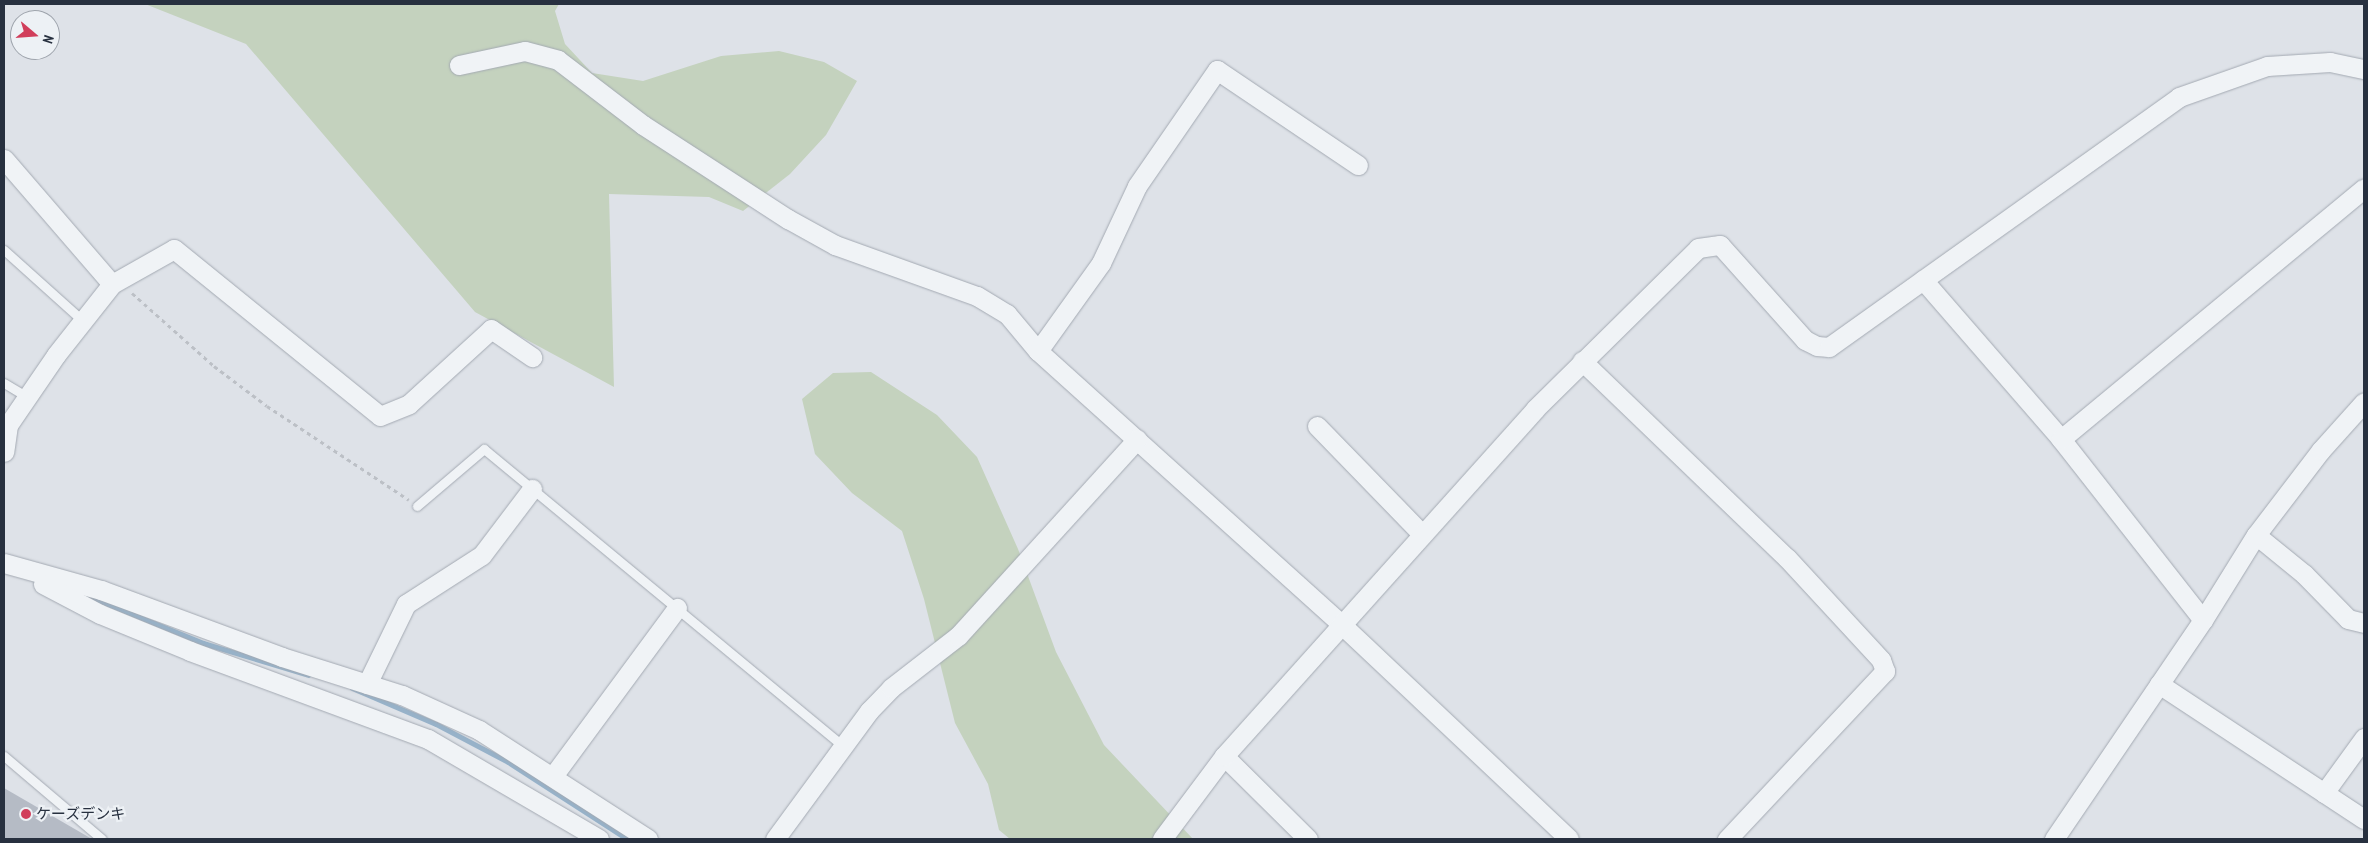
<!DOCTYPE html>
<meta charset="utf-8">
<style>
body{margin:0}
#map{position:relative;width:2368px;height:843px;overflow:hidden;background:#dee2e8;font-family:"PT Sans Narrow","Noto Sans JP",sans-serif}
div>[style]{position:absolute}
.green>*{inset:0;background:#c4d2be}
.stream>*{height:5px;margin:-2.5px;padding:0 2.5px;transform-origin:2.5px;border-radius:2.5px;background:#97b2c9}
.building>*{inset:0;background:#b5bbc5}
.path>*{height:3px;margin-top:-1.5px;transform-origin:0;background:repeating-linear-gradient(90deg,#bcc0c6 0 4px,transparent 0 8px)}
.roads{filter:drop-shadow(0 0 1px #a3a9b2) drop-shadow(0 0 1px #a3a9b2)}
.service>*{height:9px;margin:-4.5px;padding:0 4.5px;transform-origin:4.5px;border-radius:4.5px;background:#f0f3f6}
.minor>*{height:19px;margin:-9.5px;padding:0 9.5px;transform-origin:9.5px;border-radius:9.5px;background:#f0f3f6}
.dots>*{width:14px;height:14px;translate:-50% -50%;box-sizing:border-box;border:2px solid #edf1f5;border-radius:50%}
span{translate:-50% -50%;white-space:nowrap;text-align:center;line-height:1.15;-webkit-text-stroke:4.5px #edf1f5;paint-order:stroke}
.poi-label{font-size:15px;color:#27303f}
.left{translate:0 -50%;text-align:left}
.frame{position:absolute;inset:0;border:5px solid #27303f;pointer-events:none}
.north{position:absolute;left:10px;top:10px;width:50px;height:50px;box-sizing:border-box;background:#edf1f5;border:1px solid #9ea4ac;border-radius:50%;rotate:108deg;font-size:14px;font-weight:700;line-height:20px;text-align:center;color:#27303f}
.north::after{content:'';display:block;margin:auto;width:18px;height:22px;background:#d13e5b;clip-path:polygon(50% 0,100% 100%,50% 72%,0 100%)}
</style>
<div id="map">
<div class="green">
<i style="clip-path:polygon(145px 4px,559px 4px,555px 11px,565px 44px,592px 73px,643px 81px,721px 56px,779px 51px,824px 62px,857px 81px,826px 135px,790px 174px,743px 211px,709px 197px,609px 194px,614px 387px,475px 312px,246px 44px)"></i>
<i style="clip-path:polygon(871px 372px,937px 415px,977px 457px,1018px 549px,1056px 652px,1104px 745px,1193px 839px,1010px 839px,999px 830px,988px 784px,955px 723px,924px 599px,902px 531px,852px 493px,815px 454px,802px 399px,833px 373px)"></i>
</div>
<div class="stream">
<i style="left:88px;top:596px;width:124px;rotate:22.2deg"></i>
<i style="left:203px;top:643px;width:110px;rotate:16.9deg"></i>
<i style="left:352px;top:688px;width:91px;rotate:23.2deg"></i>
<i style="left:436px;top:724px;width:81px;rotate:27.8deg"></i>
<i style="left:508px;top:762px;width:142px;rotate:32.9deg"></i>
</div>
<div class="building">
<i style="clip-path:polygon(4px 788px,92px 839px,4px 839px)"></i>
</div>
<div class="path">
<i style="left:132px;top:293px;width:110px;rotate:41.7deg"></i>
<i style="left:214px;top:366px;width:66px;rotate:37deg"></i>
<i style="left:267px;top:406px;width:170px;rotate:33.5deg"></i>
</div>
<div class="roads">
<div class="service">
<i style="left:4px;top:250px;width:106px;rotate:41.9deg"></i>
<i style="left:4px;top:383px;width:27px;rotate:31deg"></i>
<i style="left:417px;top:506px;width:88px;rotate:-40.4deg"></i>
<i style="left:484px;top:449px;width:465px;rotate:39.6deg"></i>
<i style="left:4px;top:756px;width:128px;rotate:40.3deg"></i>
</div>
<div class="minor">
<i style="left:459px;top:65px;width:67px;rotate:-12deg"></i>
<i style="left:525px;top:51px;width:34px;rotate:15deg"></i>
<i style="left:558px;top:60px;width:107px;rotate:37.4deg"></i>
<i style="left:643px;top:125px;width:173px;rotate:33deg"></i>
<i style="left:788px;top:219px;width:54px;rotate:29deg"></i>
<i style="left:835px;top:245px;width:151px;rotate:19.8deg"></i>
<i style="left:977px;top:296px;width:35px;rotate:31deg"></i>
<i style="left:1007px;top:314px;width:48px;rotate:50deg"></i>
<i style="left:1038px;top:351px;width:408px;rotate:42deg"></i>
<i style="left:1341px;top:624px;width:313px;rotate:43.3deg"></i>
<i style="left:4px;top:159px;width:165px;rotate:49.2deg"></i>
<i style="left:112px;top:284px;width:90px;rotate:128.3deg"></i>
<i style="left:56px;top:355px;width:85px;rotate:124.4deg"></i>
<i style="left:8px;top:425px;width:27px;rotate:98deg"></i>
<i style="left:1923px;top:280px;width:211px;rotate:49deg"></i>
<i style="left:2061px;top:439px;width:230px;rotate:51.9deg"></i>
<i style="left:112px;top:284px;width:71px;rotate:-29.4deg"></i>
<i style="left:174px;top:249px;width:265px;rotate:39deg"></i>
<i style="left:380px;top:416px;width:31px;rotate:-22deg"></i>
<i style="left:409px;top:404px;width:111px;rotate:-42.4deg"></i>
<i style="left:491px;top:329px;width:50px;rotate:34.3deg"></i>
<i style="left:1038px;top:351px;width:108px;rotate:-54.4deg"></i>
<i style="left:1101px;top:263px;width:85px;rotate:-64.9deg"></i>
<i style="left:1137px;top:186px;width:141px;rotate:-55.4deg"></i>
<i style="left:1217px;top:70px;width:170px;rotate:34deg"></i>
<i style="left:1582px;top:361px;width:284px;rotate:43.9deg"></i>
<i style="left:1787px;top:558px;width:139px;rotate:47.3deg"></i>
<i style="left:1881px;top:660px;width:12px;rotate:70deg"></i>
<i style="left:1885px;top:671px;width:231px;rotate:133.2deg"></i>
<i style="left:1317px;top:426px;width:151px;rotate:45.8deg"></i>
<i style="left:2061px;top:439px;width:393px;rotate:-39.6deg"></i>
<i style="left:2256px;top:535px;width:62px;rotate:39.1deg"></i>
<i style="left:2304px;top:574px;width:63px;rotate:45.6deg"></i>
<i style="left:2348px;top:619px;width:16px;rotate:14deg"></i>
<i style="left:4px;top:563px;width:101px;rotate:15.6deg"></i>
<i style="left:101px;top:590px;width:193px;rotate:20.3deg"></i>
<i style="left:282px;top:657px;width:126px;rotate:17.6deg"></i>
<i style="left:402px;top:695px;width:85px;rotate:24.4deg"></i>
<i style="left:479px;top:730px;width:201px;rotate:32.8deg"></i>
<i style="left:43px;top:584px;width:64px;rotate:27.8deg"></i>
<i style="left:100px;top:614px;width:97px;rotate:22.3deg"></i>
<i style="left:190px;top:651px;width:254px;rotate:20.3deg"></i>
<i style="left:428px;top:739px;width:198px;rotate:30.3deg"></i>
<i style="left:367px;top:684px;width:89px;rotate:-64deg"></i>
<i style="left:406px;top:604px;width:90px;rotate:-32.8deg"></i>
<i style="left:482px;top:555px;width:83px;rotate:-52.9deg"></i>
<i style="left:2159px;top:684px;width:245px;rotate:33.4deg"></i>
<i style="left:1224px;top:756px;width:118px;rotate:44.7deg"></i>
<i style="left:553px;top:776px;width:209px;rotate:-53.6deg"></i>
<i style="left:2324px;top:793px;width:68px;rotate:-54deg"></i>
<i style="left:775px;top:839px;width:159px;rotate:-53.7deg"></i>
<i style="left:869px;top:711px;width:32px;rotate:-46deg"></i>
<i style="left:891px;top:688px;width:85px;rotate:-37.8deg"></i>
<i style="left:958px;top:636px;width:266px;rotate:-47.7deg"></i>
<i style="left:1162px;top:839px;width:104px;rotate:-53.2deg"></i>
<i style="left:1224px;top:756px;width:466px;rotate:-48.1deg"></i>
<i style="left:1535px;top:409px;width:229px;rotate:-44.6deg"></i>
<i style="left:1698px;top:248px;width:22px;rotate:-8deg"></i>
<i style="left:1720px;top:245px;width:127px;rotate:48.2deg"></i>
<i style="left:1805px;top:340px;width:13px;rotate:27deg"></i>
<i style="left:1817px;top:346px;width:12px;rotate:5deg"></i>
<i style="left:1829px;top:347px;width:430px;rotate:-35.5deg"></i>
<i style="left:2179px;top:97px;width:93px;rotate:-19.4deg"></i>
<i style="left:2267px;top:66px;width:63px;rotate:-3.6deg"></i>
<i style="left:2330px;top:62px;width:35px;rotate:12deg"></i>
<i style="left:2054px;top:839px;width:265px;rotate:-55.8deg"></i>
<i style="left:2203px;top:620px;width:100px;rotate:-58.1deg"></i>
<i style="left:2256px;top:535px;width:107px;rotate:-52.6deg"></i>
<i style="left:2321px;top:450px;width:64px;rotate:-48.1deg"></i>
</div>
</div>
<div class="dots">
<i style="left:26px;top:814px;background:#d13e5b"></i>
</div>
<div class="poi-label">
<span class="left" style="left:36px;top:814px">ケーズデンキ</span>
</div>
<div class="frame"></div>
<div class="north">N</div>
</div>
